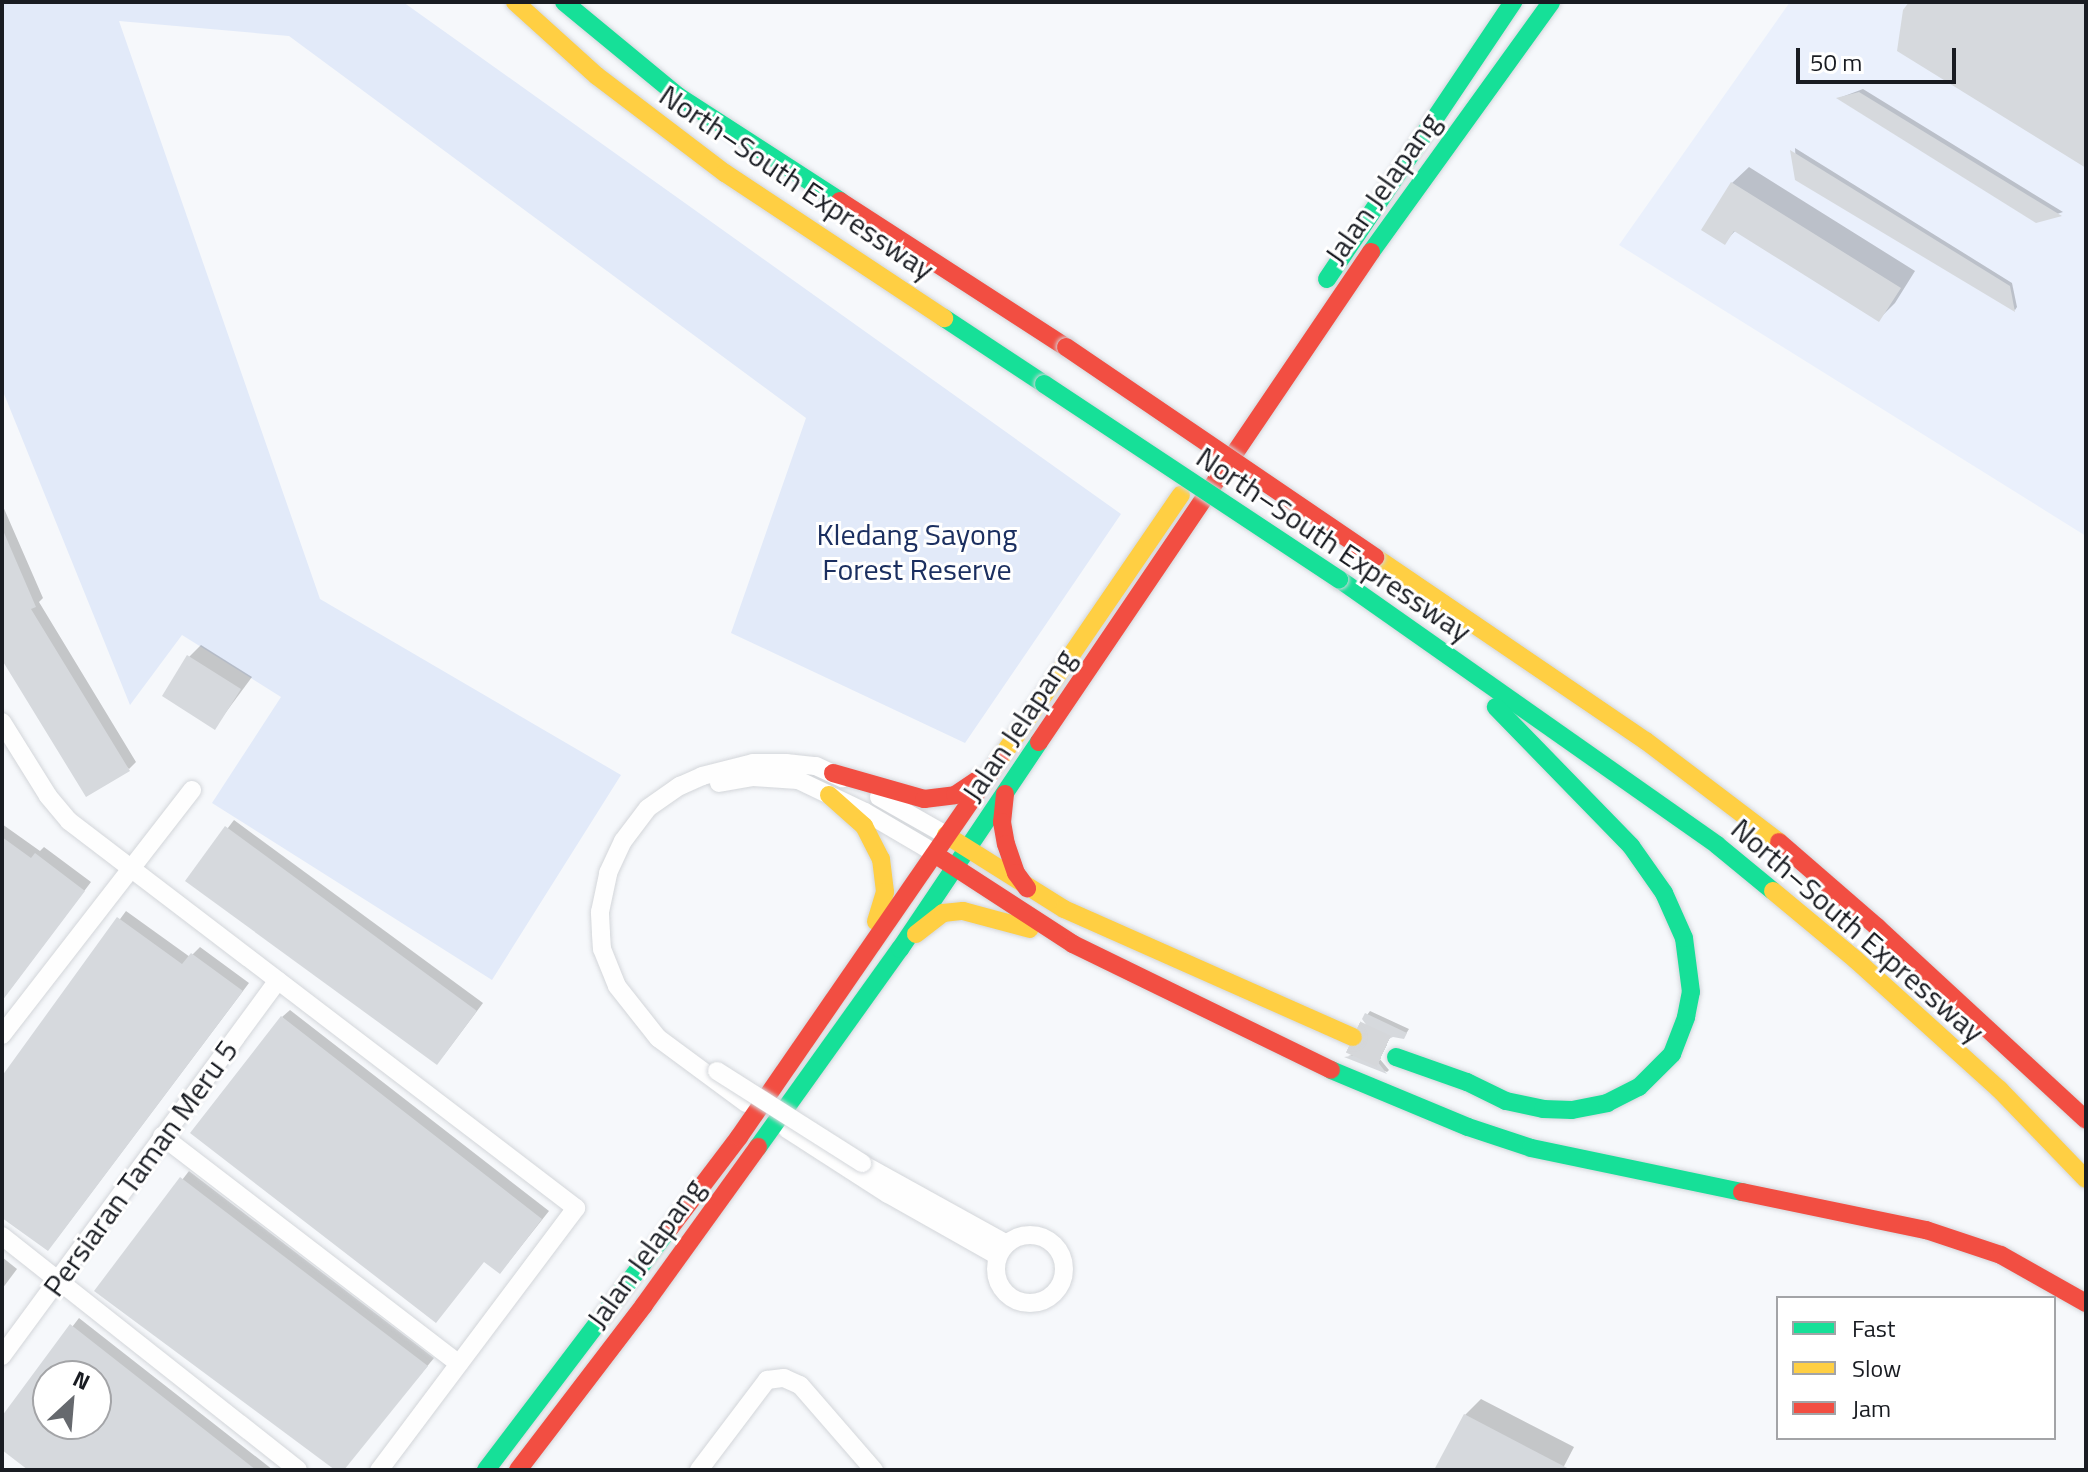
<!DOCTYPE html>
<meta charset="utf-8">
<style>
body{margin:0}
#map{position:relative;width:2088px;height:1472px;overflow:hidden;background:#f6f8fb;font-family:"Titillium Web",sans-serif}
div>[style]{position:absolute}
.built>*{inset:0;background:#eaf0fc}
.green>*{inset:0;background:#e2eaf9}
.shadow>*{inset:0;background:#0003}
.building>*{inset:0;background:#d6d9dd}
.highway-tunnel>*{height:34px;margin-top:-17px;transform-origin:0;background:repeating-linear-gradient(90deg,#d5d7da 0 34px,transparent 0 51px)}
.roads{filter:drop-shadow(0 0 2px #d3d6da) drop-shadow(0 0 2px #d3d6da)}
.street>*{height:18px;margin:-9px;padding:0 9px;transform-origin:9px;border-radius:9px;background:#fefefe}
.street>.ring{margin:-9px;padding:0;box-sizing:content-box;background:none;border:18px solid #fefefe;border-radius:50%}
.fast>*{height:18px;margin:-9px;padding:0 9px;transform-origin:9px;border-radius:9px;background:#16e098}
.slow>*{height:18px;margin:-9px;padding:0 9px;transform-origin:9px;border-radius:9px;background:#ffcf43}
.jam>*{height:18px;margin:-9px;padding:0 9px;transform-origin:9px;border-radius:9px;background:#f24e42}
.bridges{filter:drop-shadow(0 0 2px #d3d6da) drop-shadow(0 0 2px #d3d6da)}
.street-bridge>*{height:18px;margin:-9px;padding:0 9px;transform-origin:9px;border-radius:9px;background:#fefefe}
.fast-bridge>*{height:18px;margin:-9px;padding:0 9px;transform-origin:9px;border-radius:9px;background:#16e098}
.jam-bridge>*{height:18px;margin:-9px;padding:0 9px;transform-origin:9px;border-radius:9px;background:#f24e42}
span{translate:-50% -50%;white-space:nowrap;text-align:center;line-height:1.15;-webkit-text-stroke:6px #fff;paint-order:stroke}
.street-label{font-size:30px;color:#191c22}
.park-label{font-size:30px;color:#1b2f60}
.frame{position:absolute;inset:0;border:4px solid #191c22;pointer-events:none}
.legend{position:absolute;left:1776px;top:1296px;width:280px;height:144px;box-sizing:border-box;background:#fff;border:2px solid #a3a4a7;margin:0;padding:10px 14px;list-style:none;font-size:24px;color:#191c22}
.legend li{display:flex;align-items:center;gap:16px;height:40px}
.legend b{width:40px;border:2px solid #a3a4a7}
.north{position:absolute;left:32px;top:1360px;width:80px;height:80px;box-sizing:border-box;background:#fff;border:2px solid #a3a4a7;border-radius:50%;rotate:26deg;font-size:22px;font-weight:700;line-height:32px;text-align:center;color:#191c22}
.north::after{content:'';display:block;margin:auto;width:28px;height:36px;background:#66696e;clip-path:polygon(50% 0,100% 100%,50% 72%,0 100%)}
.scale{position:absolute;left:1796px;top:48px;width:160px;height:36px;box-sizing:border-box;border:4px solid #191c22;border-top:0;padding-left:10px;font-size:24px;line-height:28px;white-space:nowrap;color:#191c22;-webkit-text-stroke:6px #fff;paint-order:stroke}
</style>
<div id="map">
<div class="built">
<i style="clip-path:polygon(1790px 2px,2086px 2px,2086px 536px,1619px 245px)"></i>
</div>
<div class="green">
<i style="clip-path:polygon(2px 2px,403px 2px,1121px 514px,965px 743px,731px 633px,806px 418px,289px 36px,119px 21px,320px 599px,621px 775px,492px 980px,212px 803px,281px 697px,182px 635px,130px 705px,2px 389px)"></i>
</div>
<div class="shadow">
<i style="clip-path:polygon(1863px 89px,2063px 212px,2036px 221px,1839px 98px)"></i>
<i style="clip-path:polygon(1795px 148px,2012px 283px,2017px 307px,2015px 310px,1797px 179px)"></i>
<i style="clip-path:polygon(1749px 167px,1915px 271px,1895px 303px,1879px 319px,1736px 230px,1724px 243px,1732px 183px)"></i>
<i style="clip-path:polygon(2px 504px,43px 598px,39px 602px,136px 762px,129px 769px,2px 656px)"></i>
<i style="clip-path:polygon(201px 645px,252px 677px,215px 727px,189px 657px)"></i>
<i style="clip-path:polygon(234px 820px,483px 1003px,444px 1055px,188px 880px)"></i>
<i style="clip-path:polygon(2px 824px,40px 851px,44px 847px,91px 882px,2px 1000px)"></i>
<i style="clip-path:polygon(126px 911px,190px 957px,200px 947px,249px 983px,55px 1241px,2px 1216px,2px 1079px)"></i>
<i style="clip-path:polygon(290px 1010px,549px 1211px,507px 1264px,485px 1260px,282px 1017px)"></i>
<i style="clip-path:polygon(1370px 1011px,1409px 1029px,1404px 1037px,1393px 1035px,1380px 1044px,1379px 1058px,1389px 1070px,1387px 1072px,1348px 1056px,1369px 1051px,1373px 1047px,1375px 1034px,1364px 1019px)"></i>
<i style="clip-path:polygon(189px 1171px,434px 1358px,342px 1470px,97px 1290px)"></i>
<i style="clip-path:polygon(2px 1257px,17px 1269px,2px 1289px)"></i>
<i style="clip-path:polygon(evenodd,79px 1318px,273px 1470px,32px 1470px,2px 1447px,2px 1418px,79px 1318px,48px 1376px,96px 1376px,96px 1424px,48px 1424px,48px 1376px)"></i>
<i style="clip-path:polygon(1481px 1399px,1574px 1447px,1562px 1470px,1436px 1470px,1465px 1415px)"></i>
</div>
<div class="building">
<i style="clip-path:polygon(1909px 2px,2086px 2px,2086px 168px,1897px 51px,1903px 10px)"></i>
<i style="clip-path:polygon(1859px 92px,2062px 216px,2036px 223px,1836px 98px)"></i>
<i style="clip-path:polygon(1790px 150px,2010px 286px,2015px 312px,1795px 180px)"></i>
<i style="clip-path:polygon(1731px 182px,1901px 288px,1879px 322px,1734px 231px,1725px 245px,1701px 230px)"></i>
<i style="clip-path:polygon(2px 528px,36px 607px,31px 609px,130px 771px,86px 797px,2px 660px)"></i>
<i style="clip-path:polygon(187px 655px,241px 689px,215px 730px,162px 696px)"></i>
<i style="clip-path:polygon(225px 826px,477px 1011px,437px 1065px,185px 881px)"></i>
<i style="clip-path:polygon(2px 837px,31px 858px,35px 853px,85px 891px,2px 1001px)"></i>
<i style="clip-path:polygon(117px 917px,182px 964px,191px 953px,243px 991px,48px 1251px,2px 1218px,2px 1076px)"></i>
<i style="clip-path:polygon(1365px 1013px,1407px 1033px,1404px 1039px,1393px 1037px,1384px 1041px,1377px 1050px,1377px 1061px,1387px 1074px,1344px 1057px,1364px 1054px,1371px 1046px,1373px 1034px,1362px 1019px)"></i>
<i style="clip-path:polygon(281px 1016px,542px 1219px,500px 1274px,484px 1262px,436px 1323px,190px 1133px)"></i>
<i style="clip-path:polygon(180px 1177px,428px 1366px,344px 1470px,335px 1470px,94px 1291px)"></i>
<i style="clip-path:polygon(evenodd,70px 1324px,256px 1470px,28px 1470px,2px 1450px,2px 1416px,70px 1324px,48px 1376px,96px 1376px,96px 1424px,48px 1424px,48px 1376px)"></i>
<i style="clip-path:polygon(1464px 1414px,1571px 1470px,1434px 1470px)"></i>
</div>
<div class="highway-tunnel">
<i style="left:1353px;top:1037px;width:47px;rotate:24.9deg"></i>
</div>
<div class="roads">
<div class="street">
<i style="left:2px;top:722px;width:87px;rotate:58.1deg"></i>
<i style="left:48px;top:796px;width:33px;rotate:50deg"></i>
<i style="left:69px;top:821px;width:638px;rotate:37.35deg"></i>
<i style="left:576px;top:1208px;width:328px;rotate:126.9deg"></i>
<i style="left:719px;top:783px;width:35px;rotate:-10deg"></i>
<i style="left:753px;top:777px;width:45px;rotate:3.8deg"></i>
<i style="left:798px;top:780px;width:74px;rotate:25.5deg"></i>
<i style="left:865px;top:812px;width:79px;rotate:30.5deg"></i>
<i style="left:879px;top:797px;width:77px;rotate:29.6deg"></i>
<i style="left:2px;top:1035px;width:310px;rotate:-52.2deg"></i>
<i style="left:746px;top:1103px;width:109px;rotate:-143.5deg"></i>
<i style="left:658px;top:1038px;width:66px;rotate:-128.3deg"></i>
<i style="left:617px;top:986px;width:40px;rotate:-112deg"></i>
<i style="left:602px;top:949px;width:16px;rotate:-94deg"></i>
<i style="left:601px;top:933px;width:21px;rotate:-93deg"></i>
<i style="left:600px;top:912px;width:40px;rotate:-78deg"></i>
<i style="left:608px;top:873px;width:35px;rotate:-65deg"></i>
<i style="left:623px;top:841px;width:41px;rotate:-52.9deg"></i>
<i style="left:648px;top:808px;width:39px;rotate:-35deg"></i>
<i style="left:680px;top:786px;width:24px;rotate:-24deg"></i>
<i style="left:702px;top:776px;width:53px;rotate:-14.3deg"></i>
<i style="left:753px;top:763px;width:33px"></i>
<i style="left:786px;top:763px;width:30px;rotate:6deg"></i>
<i style="left:816px;top:766px;width:29px;rotate:25deg"></i>
<i style="left:787px;top:1129px;width:120px;rotate:32.8deg"></i>
<i style="left:888px;top:1194px;width:126px;rotate:29.4deg"></i>
<i style="left:162px;top:1136px;width:374px;rotate:37.5deg"></i>
<i style="left:864px;top:1165px;width:163px;rotate:28.9deg"></i>
<i class="ring" style="left:996px;top:1235px;width:50px;height:50px"></i>
<i style="left:2px;top:1236px;width:377px;rotate:38.3deg"></i>
<i style="left:2px;top:1356px;width:466px;rotate:-53.7deg"></i>
<i style="left:699px;top:1470px;width:113px;rotate:-52.9deg"></i>
<i style="left:767px;top:1380px;width:17px;rotate:-7deg"></i>
<i style="left:784px;top:1378px;width:17px;rotate:24deg"></i>
<i style="left:800px;top:1385px;width:113px;rotate:49deg"></i>
</div>
<div class="fast">
<i style="left:564px;top:2px;width:148px;rotate:39.5deg"></i>
<i style="left:678px;top:96px;width:193px;rotate:32.9deg"></i>
<i style="left:1371px;top:252px;width:308px;rotate:-54.2deg"></i>
<i style="left:1327px;top:279px;width:334px;rotate:-56.1deg"></i>
<i style="left:944px;top:318px;width:120px;rotate:33.4deg"></i>
<i style="left:1339px;top:579px;width:462px;rotate:35.1deg"></i>
<i style="left:1717px;top:845px;width:72px;rotate:39.4deg"></i>
<i style="left:1396px;top:1057px;width:75px;rotate:19.4deg"></i>
<i style="left:1467px;top:1082px;width:43px;rotate:26deg"></i>
<i style="left:1506px;top:1101px;width:38px;rotate:12deg"></i>
<i style="left:1543px;top:1109px;width:29px;rotate:2deg"></i>
<i style="left:1572px;top:1110px;width:36px;rotate:-11deg"></i>
<i style="left:1607px;top:1103px;width:36px;rotate:-27deg"></i>
<i style="left:1639px;top:1087px;width:47px;rotate:-45deg"></i>
<i style="left:1672px;top:1054px;width:40px;rotate:-69deg"></i>
<i style="left:1686px;top:1017px;width:25px;rotate:-79deg"></i>
<i style="left:1691px;top:992px;width:54px;rotate:-97.4deg"></i>
<i style="left:1684px;top:938px;width:49px;rotate:-114deg"></i>
<i style="left:1664px;top:893px;width:57px;rotate:-125.1deg"></i>
<i style="left:1631px;top:846px;width:194px;rotate:-134.2deg"></i>
<i style="left:1331px;top:1070px;width:148px;rotate:22.6deg"></i>
<i style="left:1468px;top:1127px;width:66px;rotate:18.4deg"></i>
<i style="left:1531px;top:1148px;width:216px;rotate:11.8deg"></i>
<i style="left:758px;top:1147px;width:244px;rotate:-54.4deg"></i>
<i style="left:900px;top:949px;width:249px;rotate:-56.1deg"></i>
<i style="left:486px;top:1470px;width:304px;rotate:-52.8deg"></i>
</div>
<div class="slow">
<i style="left:515px;top:2px;width:110px;rotate:42.1deg"></i>
<i style="left:597px;top:76px;width:161px;rotate:37.2deg"></i>
<i style="left:725px;top:173px;width:263px;rotate:33.5deg"></i>
<i style="left:1375px;top:557px;width:328px;rotate:34.2deg"></i>
<i style="left:1646px;top:741px;width:167px;rotate:37.2deg"></i>
<i style="left:1000px;top:759px;width:320px;rotate:-55.6deg"></i>
<i style="left:829px;top:795px;width:47px;rotate:41.5deg"></i>
<i style="left:864px;top:826px;width:37px;rotate:63deg"></i>
<i style="left:881px;top:859px;width:33px;rotate:83deg"></i>
<i style="left:885px;top:892px;width:31px;rotate:107deg"></i>
<i style="left:946px;top:835px;width:139px;rotate:32.1deg"></i>
<i style="left:1064px;top:909px;width:316px;rotate:23.9deg"></i>
<i style="left:1773px;top:891px;width:108px;rotate:39.7deg"></i>
<i style="left:1856px;top:960px;width:193px;rotate:42.1deg"></i>
<i style="left:1999px;top:1089px;width:125px;rotate:46deg"></i>
<i style="left:916px;top:934px;width:34px;rotate:-38deg"></i>
<i style="left:943px;top:913px;width:20px;rotate:-6deg"></i>
<i style="left:963px;top:911px;width:69px;rotate:15deg"></i>
</div>
<div class="jam">
<i style="left:840px;top:201px;width:269px;rotate:32.9deg"></i>
<i style="left:1039px;top:742px;width:592px;rotate:-55.88deg"></i>
<i style="left:833px;top:773px;width:95px;rotate:15.9deg"></i>
<i style="left:924px;top:799px;width:31px;rotate:-7deg"></i>
<i style="left:955px;top:795px;width:30px;rotate:-34deg"></i>
<i style="left:1005px;top:794px;width:28px;rotate:96deg"></i>
<i style="left:1002px;top:822px;width:22px;rotate:80deg"></i>
<i style="left:1006px;top:844px;width:31px;rotate:71deg"></i>
<i style="left:1016px;top:873px;width:19px;rotate:54deg"></i>
<i style="left:1779px;top:842px;width:130px;rotate:40.9deg"></i>
<i style="left:1877px;top:927px;width:284px;rotate:42.7deg"></i>
<i style="left:939px;top:857px;width:160px;rotate:33deg"></i>
<i style="left:1073px;top:944px;width:287px;rotate:26deg"></i>
<i style="left:1742px;top:1192px;width:188px;rotate:11.7deg"></i>
<i style="left:1926px;top:1230px;width:79px;rotate:18.4deg"></i>
<i style="left:2001px;top:1255px;width:98px;rotate:29.5deg"></i>
<i style="left:670px;top:1228px;width:114px;rotate:-52.8deg"></i>
<i style="left:739px;top:1137px;width:459px;rotate:-55.4deg"></i>
<i style="left:518px;top:1470px;width:208px;rotate:-52.6deg"></i>
<i style="left:644px;top:1305px;width:195px;rotate:-54.2deg"></i>
</div>
</div>
<div class="bridges">
<div class="street-bridge">
<i style="left:717px;top:1071px;width:172px;rotate:32.4deg"></i>
</div>
<div class="fast-bridge">
<i style="left:1044px;top:384px;width:354px;rotate:33.5deg"></i>
</div>
<div class="jam-bridge">
<i style="left:1066px;top:347px;width:374px;rotate:34.2deg"></i>
</div>
</div>
<div class="street-label">
<span style="left:797px;top:182px;rotate:34deg">North–South Expressway</span>
<span style="left:1382px;top:188px;rotate:-55deg">Jalan Jelapang</span>
<span style="left:1334px;top:544px;rotate:34deg">North–South Expressway</span>
<span style="left:1018px;top:725px;rotate:-56deg">Jalan Jelapang</span>
<span style="left:1858px;top:930px;rotate:41deg">North–South Expressway</span>
<span style="left:140px;top:1168px;rotate:-54deg">Persiaran Taman Meru 5</span>
<span style="left:645px;top:1253px;rotate:-54deg">Jalan Jelapang</span>
</div>
<div class="park-label">
<span style="left:917px;top:551px">Kledang Sayong<br>Forest Reserve</span>
</div>
<div class="frame"></div>
<ul class="legend">
<li><b style="height:10px;background:#16e098"></b>Fast</li>
<li><b style="height:10px;background:#ffcf43"></b>Slow</li>
<li><b style="height:10px;background:#f24e42"></b>Jam</li>
</ul>
<div class="north">N</div>
<div class="scale">50 m</div>
</div>
